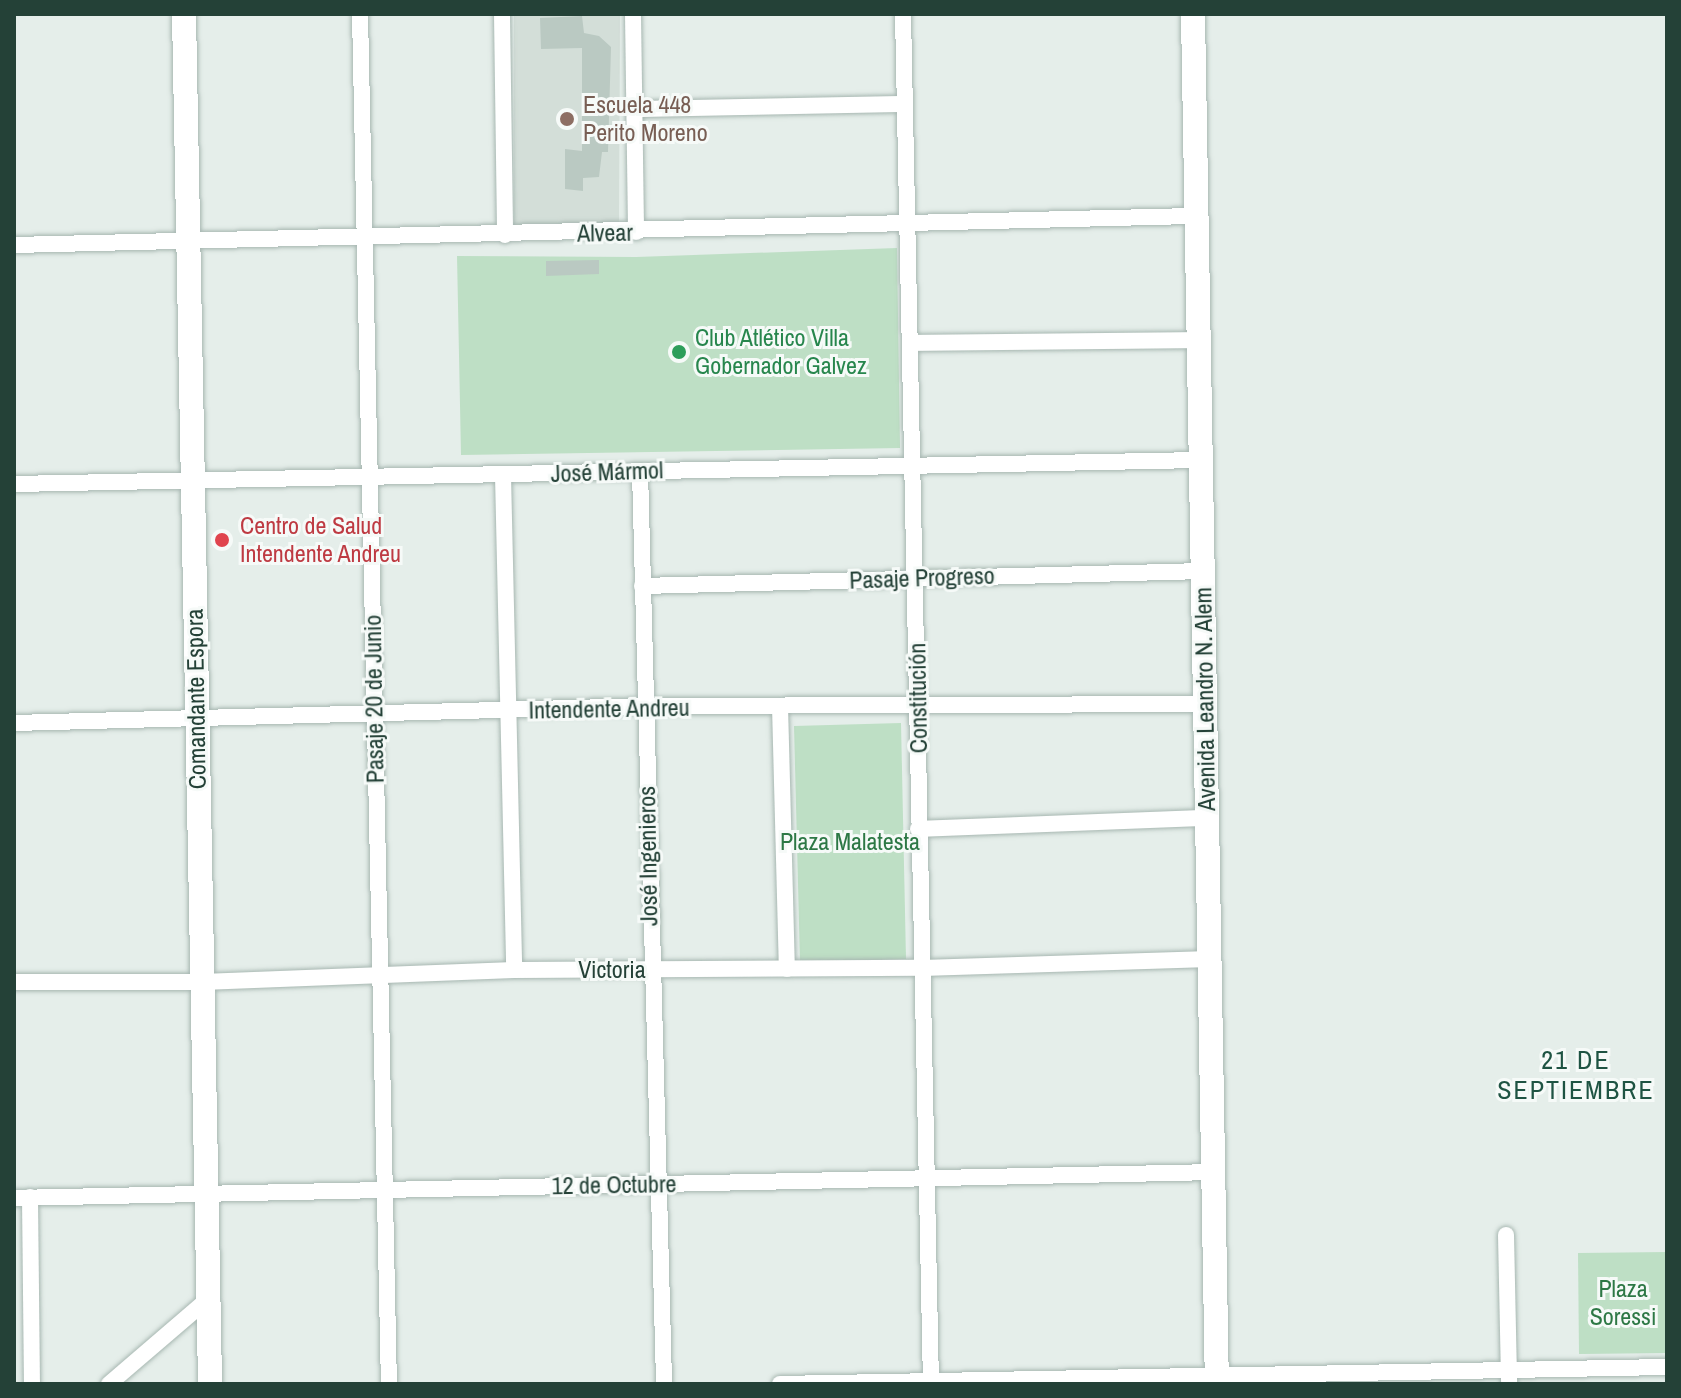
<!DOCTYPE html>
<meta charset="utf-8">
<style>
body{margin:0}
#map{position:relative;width:1681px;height:1398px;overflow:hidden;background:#e5eeea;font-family:"Archivo Narrow",sans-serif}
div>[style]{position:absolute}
.built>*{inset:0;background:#d3ded8}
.green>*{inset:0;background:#bedfc5}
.building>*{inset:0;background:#bac9c2}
.roads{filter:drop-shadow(0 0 2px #a7b7b1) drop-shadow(0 0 2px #a7b7b1)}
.street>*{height:16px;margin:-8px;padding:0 8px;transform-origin:8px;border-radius:8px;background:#fff}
.secondary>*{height:24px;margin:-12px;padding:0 12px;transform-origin:12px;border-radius:12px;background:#fff}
.dots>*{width:22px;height:22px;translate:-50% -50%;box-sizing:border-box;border:4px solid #f6faf8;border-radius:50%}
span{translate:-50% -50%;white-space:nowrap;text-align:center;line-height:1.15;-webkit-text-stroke:6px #f6faf8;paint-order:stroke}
.education-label{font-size:24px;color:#785e54}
.left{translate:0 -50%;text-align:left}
.street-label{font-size:24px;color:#244137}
.leisure-label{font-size:24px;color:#27864d}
.health-label{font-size:24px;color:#be3a42}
.park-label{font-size:24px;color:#2d7845}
.neighbourhood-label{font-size:26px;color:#1f5443;letter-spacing:2px}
.frame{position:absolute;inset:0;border:16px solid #244137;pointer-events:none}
</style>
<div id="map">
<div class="built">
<i style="clip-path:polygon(514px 14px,620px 14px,619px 224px,514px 225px)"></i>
</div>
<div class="green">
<i style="clip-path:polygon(897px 248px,900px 448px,461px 455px,457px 256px,636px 257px)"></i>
<i style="clip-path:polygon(901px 723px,906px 959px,800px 962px,794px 726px)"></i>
<i style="clip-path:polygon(1667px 1252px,1667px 1353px,1579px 1354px,1578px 1253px)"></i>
</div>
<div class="building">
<i style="clip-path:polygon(582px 16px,584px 33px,599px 36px,611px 47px,608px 152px,602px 152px,599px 177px,583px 178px,583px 191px,565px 189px,565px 149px,582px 151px,582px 48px,541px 49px,540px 18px)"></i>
<i style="clip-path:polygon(599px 260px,599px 274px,546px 276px,546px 261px)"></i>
</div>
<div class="roads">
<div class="street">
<i style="left:360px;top:14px;width:1370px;rotate:88.79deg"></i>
<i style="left:502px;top:14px;width:221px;rotate:89.2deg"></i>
<i style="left:633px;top:14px;width:218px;rotate:89.2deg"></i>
<i style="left:903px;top:14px;width:1368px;rotate:88.83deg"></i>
<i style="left:634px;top:109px;width:271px;rotate:-1.1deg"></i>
<i style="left:14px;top:245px;width:1182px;rotate:-1.41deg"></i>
<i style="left:911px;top:343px;width:287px;rotate:-0.6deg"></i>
<i style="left:640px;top:471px;width:913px;rotate:88.49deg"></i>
<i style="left:503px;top:475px;width:495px;rotate:88.7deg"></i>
<i style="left:14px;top:484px;width:1186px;rotate:-1.16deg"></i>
<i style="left:642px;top:586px;width:560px;rotate:-1.53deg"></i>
<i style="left:780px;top:706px;width:263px;rotate:88.5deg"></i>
<i style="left:14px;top:723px;width:631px;rotate:-1.54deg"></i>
<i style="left:645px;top:706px;width:560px;rotate:-0.2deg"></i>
<i style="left:918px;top:829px;width:289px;rotate:-2.2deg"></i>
<i style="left:14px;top:982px;width:188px"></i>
<i style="left:202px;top:982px;width:312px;rotate:-2.2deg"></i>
<i style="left:514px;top:970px;width:408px;rotate:-0.3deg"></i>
<i style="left:922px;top:968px;width:288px;rotate:-1.8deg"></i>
<i style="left:30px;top:1197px;width:187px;rotate:89.4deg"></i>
<i style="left:14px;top:1198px;width:1199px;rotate:-1.24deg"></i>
<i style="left:1506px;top:1235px;width:149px;rotate:88.8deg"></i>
<i style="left:109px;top:1384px;width:130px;rotate:-40.6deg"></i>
<i style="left:780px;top:1384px;width:887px;rotate:-1.1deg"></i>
</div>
<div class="secondary">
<i style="left:184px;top:14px;width:1370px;rotate:88.91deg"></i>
<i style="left:1193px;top:14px;width:1370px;rotate:89deg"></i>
</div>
</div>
<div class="dots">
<i style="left:567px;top:119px;background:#8d6e63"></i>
<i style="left:679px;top:352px;background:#2e9e5b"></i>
<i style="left:222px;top:540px;background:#e0444e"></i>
</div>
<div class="education-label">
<span class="left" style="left:583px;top:119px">Escuela 448<br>Perito Moreno</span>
</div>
<div class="street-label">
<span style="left:605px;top:233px;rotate:-1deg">Alvear</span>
<span style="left:607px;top:472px;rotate:-2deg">José Mármol</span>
<span style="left:922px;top:578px;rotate:-2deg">Pasaje Progreso</span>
<span style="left:918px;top:698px;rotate:-91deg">Constitución</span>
<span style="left:196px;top:699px;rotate:-91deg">Comandante Espora</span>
<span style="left:374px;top:699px;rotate:-91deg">Pasaje 20 de Junio</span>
<span style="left:1205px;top:699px;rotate:-91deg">Avenida Leandro N. Alem</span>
<span style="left:609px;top:709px;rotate:-1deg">Intendente Andreu</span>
<span style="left:648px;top:856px;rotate:-91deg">José Ingenieros</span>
<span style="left:612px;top:970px">Victoria</span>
<span style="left:614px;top:1185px;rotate:-1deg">12 de Octubre</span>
</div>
<div class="leisure-label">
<span class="left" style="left:695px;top:352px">Club Atlético Villa<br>Gobernador Galvez</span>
</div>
<div class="health-label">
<span class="left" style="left:240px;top:540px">Centro de Salud<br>Intendente Andreu</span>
</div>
<div class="park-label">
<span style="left:850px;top:842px">Plaza Malatesta</span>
<span style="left:1623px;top:1303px">Plaza<br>Soressi</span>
</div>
<div class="neighbourhood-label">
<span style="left:1576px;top:1075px">21 DE<br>SEPTIEMBRE</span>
</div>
<div class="frame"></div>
</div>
